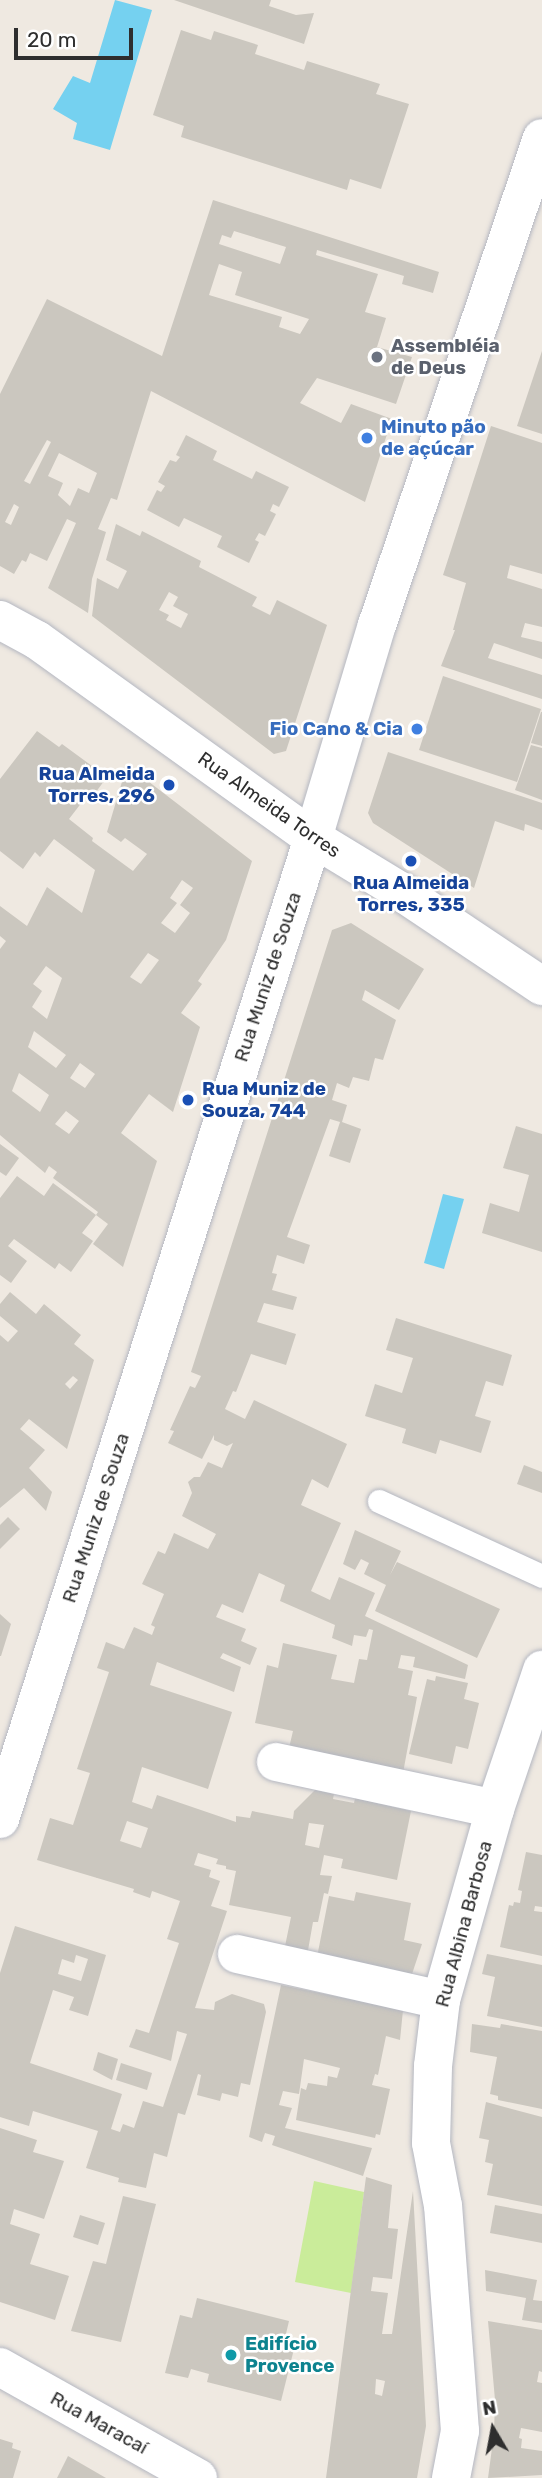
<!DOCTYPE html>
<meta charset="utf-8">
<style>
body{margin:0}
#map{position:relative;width:542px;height:2478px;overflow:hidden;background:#efe9e1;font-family:Rubik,sans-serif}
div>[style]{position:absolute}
.pitch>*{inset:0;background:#caec9a}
.water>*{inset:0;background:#75d1f0}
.building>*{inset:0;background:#cbc7bf}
.roads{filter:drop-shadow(0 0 2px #b4b7c1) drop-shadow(0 0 2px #b4b7c1)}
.lane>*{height:23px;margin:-11.5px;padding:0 11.5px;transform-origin:11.5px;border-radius:11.5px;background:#fff}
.street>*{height:38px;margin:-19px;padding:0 19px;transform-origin:19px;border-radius:19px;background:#fff}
.secondary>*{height:38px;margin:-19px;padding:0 19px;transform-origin:19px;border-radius:19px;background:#fff}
.dots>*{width:19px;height:19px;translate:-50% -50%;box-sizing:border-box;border:4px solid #fff;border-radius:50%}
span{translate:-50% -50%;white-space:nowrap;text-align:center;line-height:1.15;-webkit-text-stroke:5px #fff;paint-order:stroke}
.worship-label{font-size:19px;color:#5b616d;font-weight:700}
.left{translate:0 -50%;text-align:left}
.shop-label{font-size:19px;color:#366cbe;font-weight:700}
.right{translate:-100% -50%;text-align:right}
.transit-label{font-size:19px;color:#164399;font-weight:700}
.street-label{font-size:19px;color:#2e2e2e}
.culture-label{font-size:19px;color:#0d838f;font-weight:700}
.north{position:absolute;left:458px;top:2394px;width:70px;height:70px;-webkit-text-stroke:5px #fff;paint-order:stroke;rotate:350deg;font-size:19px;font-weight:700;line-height:28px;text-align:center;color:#2e2e2e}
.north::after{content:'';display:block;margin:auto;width:24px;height:32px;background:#2e2e2e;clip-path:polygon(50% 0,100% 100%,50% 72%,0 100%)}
.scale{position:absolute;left:14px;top:28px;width:119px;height:32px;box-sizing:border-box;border:4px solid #2e2e2e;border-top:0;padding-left:9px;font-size:21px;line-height:24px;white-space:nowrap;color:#2e2e2e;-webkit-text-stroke:5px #fff;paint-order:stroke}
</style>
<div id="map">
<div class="pitch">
<i style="clip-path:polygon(314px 2181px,364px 2192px,351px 2293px,295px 2282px)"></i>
</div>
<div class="water">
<i style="clip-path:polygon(115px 0,152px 10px,110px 150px,73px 139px,77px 123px,53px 109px,73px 76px,90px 83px)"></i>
<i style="clip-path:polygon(443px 1194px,464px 1199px,444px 1269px,424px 1263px)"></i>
</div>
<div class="building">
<i style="clip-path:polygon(174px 0,271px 0,269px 6px,296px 15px,314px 13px,304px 44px)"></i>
<i style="clip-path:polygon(181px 30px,211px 40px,214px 31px,258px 45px,255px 54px,304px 70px,307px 61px,380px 84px,376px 94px,409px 104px,381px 189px,350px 179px,347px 190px,181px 137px,184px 126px,153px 115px)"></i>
<i style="clip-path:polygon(evenodd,213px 200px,439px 272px,433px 293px,402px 284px,404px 276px,317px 250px,316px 255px,378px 274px,365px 312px,386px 318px,377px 347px,412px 357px,396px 404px,317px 378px,300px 403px,341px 423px,351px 404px,392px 419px,365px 502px,151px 391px,117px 500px,111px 498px,98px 529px,106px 532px,92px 579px,88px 613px,48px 588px,76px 523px,67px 519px,47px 561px,30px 553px,26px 562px,22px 560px,14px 574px,0 566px,0 394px,47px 299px,162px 356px,213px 200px,234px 231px,286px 247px,280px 264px,219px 244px,222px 235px,231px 238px,234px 231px,213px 200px,219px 264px,242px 272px,235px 295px,309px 319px,300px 334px,279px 327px,282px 317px,209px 295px,219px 264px,213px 200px,47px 440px,51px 442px,30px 484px,24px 481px,47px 440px,213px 200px,59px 453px,97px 473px,89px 493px,78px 488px,70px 506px,58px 495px,63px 483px,48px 476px,59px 453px,213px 200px,14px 504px,19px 507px,11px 525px,5px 522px,14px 504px)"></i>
<i style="clip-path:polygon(542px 351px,542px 434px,517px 426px)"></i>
<i style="clip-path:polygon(491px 426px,542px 443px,542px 574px,510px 565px,507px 578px,542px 589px,542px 627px,525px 623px,521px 637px,542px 642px,542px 659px,494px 643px,488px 658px,542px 675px,542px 699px,441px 666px,455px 630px,453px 630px,466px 583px,443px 575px)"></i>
<i style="clip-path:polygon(186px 435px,217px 451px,213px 460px,252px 479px,256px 471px,289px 487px,279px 507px,273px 504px,270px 511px,276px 514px,265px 536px,259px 533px,255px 540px,259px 542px,249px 563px,217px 547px,222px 536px,184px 518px,179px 527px,147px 510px,157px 490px,161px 492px,165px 486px,158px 482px,170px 460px,176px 462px,180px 457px,176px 455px)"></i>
<i style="clip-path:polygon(evenodd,116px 524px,140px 536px,142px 531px,201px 561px,199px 567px,257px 597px,252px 606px,270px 615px,277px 600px,327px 625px,286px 751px,274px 754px,92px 616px,97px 578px,118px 589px,127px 571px,106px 560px,116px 524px,169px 592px,178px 597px,173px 606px,188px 614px,181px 628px,166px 620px,169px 615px,159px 610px,169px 592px)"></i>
<i style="clip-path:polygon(443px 676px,541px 709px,517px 782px,419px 750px)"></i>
<i style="clip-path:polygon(541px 712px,542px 712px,542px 746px,531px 743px)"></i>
<i style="clip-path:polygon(evenodd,37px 731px,59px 747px,62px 744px,107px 777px,93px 796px,89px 793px,69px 819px,93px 838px,92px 841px,133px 871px,147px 854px,125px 838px,121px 842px,107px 832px,127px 765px,252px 861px,226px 940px,198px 981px,202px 984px,181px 1013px,200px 1027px,173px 1112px,149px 1094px,121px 1133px,157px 1161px,123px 1267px,93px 1244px,108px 1224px,96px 1215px,98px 1212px,53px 1178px,57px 1172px,49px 1166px,45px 1173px,0 1135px,0 949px,6px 941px,0 936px,0 906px,27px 926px,47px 887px,82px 913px,95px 870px,54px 839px,40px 857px,35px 852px,23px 869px,0 851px,0 779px,37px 731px,182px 880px,193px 888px,180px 905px,190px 913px,175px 933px,161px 923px,177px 903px,170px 898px,182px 880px,37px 731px,148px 953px,159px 960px,141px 984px,130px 977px,148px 953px,37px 731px,46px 966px,62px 978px,47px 1019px,32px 1007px,42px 991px,33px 984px,46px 966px,37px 731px,34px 1031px,66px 1055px,56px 1068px,28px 1047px,34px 1031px,37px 731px,80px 1063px,95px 1074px,85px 1088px,70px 1078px,80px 1063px,37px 731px,19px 1073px,49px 1095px,40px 1112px,12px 1091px,19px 1073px,37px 731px,66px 1111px,79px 1121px,69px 1134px,55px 1124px,66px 1111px)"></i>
<i style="clip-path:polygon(531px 745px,542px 748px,542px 800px,515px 790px)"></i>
<i style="clip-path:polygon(388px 752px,542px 803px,542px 830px,525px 824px,524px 831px,495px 821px,474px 888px,373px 823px,368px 813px)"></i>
<i style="clip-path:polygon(evenodd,351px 923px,424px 969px,399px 1010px,365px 990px,362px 1000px,396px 1020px,383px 1060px,375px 1058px,369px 1081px,353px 1077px,349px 1088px,337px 1083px,332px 1100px,347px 1105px,342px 1122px,361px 1129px,350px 1163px,329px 1156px,340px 1122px,330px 1119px,287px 1237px,310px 1245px,304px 1264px,277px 1255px,272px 1273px,277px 1274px,272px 1290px,297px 1297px,293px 1310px,264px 1303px,257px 1322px,296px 1334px,286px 1365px,251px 1354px,236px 1392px,233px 1391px,225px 1409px,245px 1419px,254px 1400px,347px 1444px,328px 1488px,312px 1479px,301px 1505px,341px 1523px,311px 1591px,330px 1600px,339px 1577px,375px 1593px,365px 1616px,468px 1665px,465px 1679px,413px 1667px,415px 1657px,401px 1655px,398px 1668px,413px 1671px,408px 1695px,417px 1697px,403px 1773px,289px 1748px,293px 1731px,255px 1723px,267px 1665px,278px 1668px,283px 1643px,337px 1655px,331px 1679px,354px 1683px,359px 1659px,367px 1660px,373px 1630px,369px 1629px,366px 1637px,354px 1635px,352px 1646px,332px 1638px,335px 1625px,280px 1601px,285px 1585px,259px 1573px,243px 1613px,222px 1604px,216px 1617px,246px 1629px,241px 1641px,257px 1648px,250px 1665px,223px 1653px,220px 1658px,241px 1667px,234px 1692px,157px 1662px,150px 1685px,232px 1712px,208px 1789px,142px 1767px,132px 1802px,152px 1809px,157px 1795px,236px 1822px,236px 1816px,250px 1818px,252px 1811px,293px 1819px,294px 1811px,315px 1790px,334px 1794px,333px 1799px,354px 1803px,355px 1798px,411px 1811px,397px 1880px,341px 1868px,343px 1859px,324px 1855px,320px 1875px,332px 1876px,328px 1894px,324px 1893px,318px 1922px,313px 1922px,307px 1956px,284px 1951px,291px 1917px,229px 1905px,236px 1871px,226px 1869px,226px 1866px,216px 1864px,218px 1859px,198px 1853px,194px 1865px,211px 1870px,209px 1877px,220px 1881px,211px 1906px,227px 1911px,195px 2008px,214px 2010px,215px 2002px,232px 1994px,264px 2004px,266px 2012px,250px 2085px,241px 2083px,238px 2097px,222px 2093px,220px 2101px,197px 2095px,201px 2075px,198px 2074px,185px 2115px,178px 2113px,167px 2157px,154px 2153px,146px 2188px,118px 2182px,119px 2178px,86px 2168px,98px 2131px,33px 2111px,29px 2126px,0 2117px,0 1973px,15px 1926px,106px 1955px,88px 2016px,69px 2010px,74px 1997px,53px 1990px,30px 2063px,122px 2094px,111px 2129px,120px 2132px,123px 2124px,134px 2128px,143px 2101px,163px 2107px,187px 2034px,177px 2031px,171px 2061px,129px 2047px,136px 2029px,149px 2033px,179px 1943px,167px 1939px,180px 1901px,152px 1891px,150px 1898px,133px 1892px,134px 1889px,37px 1860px,50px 1818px,73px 1825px,90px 1773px,77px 1769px,109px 1672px,97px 1668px,106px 1642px,124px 1649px,134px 1627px,152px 1635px,155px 1627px,151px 1625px,164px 1594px,142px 1584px,158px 1551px,165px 1554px,174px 1533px,208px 1549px,216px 1534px,182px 1516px,192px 1493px,188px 1482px,194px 1477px,200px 1477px,208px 1462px,222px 1468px,233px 1443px,227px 1446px,214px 1440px,214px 1435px,202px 1459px,168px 1443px,174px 1431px,170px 1430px,190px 1386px,195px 1388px,201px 1376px,191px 1372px,332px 930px,351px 923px,127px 1821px,148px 1828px,141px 1848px,120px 1841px,127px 1821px,351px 923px,309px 1823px,324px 1825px,319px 1848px,305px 1845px,309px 1823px,351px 923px,76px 1955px,88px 1959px,81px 1981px,58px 1974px,62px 1959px,74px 1963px,76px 1955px)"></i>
<i style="clip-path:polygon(516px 1126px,542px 1134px,542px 1252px,482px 1233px,490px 1203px,519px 1212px,529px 1175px,503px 1168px)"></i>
<i style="clip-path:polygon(0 1144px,19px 1158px,6px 1176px,0 1172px)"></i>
<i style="clip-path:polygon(17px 1176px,44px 1196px,53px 1183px,96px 1215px,82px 1233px,93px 1241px,71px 1272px,59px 1263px,55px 1269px,14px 1239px,8px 1246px,27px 1261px,11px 1283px,0 1275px,0 1198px)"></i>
<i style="clip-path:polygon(evenodd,10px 1292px,36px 1314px,44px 1304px,81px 1335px,74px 1344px,94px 1360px,67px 1449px,29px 1419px,20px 1429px,45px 1450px,29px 1468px,52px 1492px,46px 1511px,24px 1488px,0 1508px,0 1335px,8px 1342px,18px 1331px,0 1316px,0 1304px,10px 1292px,73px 1376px,78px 1380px,70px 1389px,65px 1384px,73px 1376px)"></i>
<i style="clip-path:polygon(396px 1318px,512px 1355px,503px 1386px,486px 1381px,475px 1416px,491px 1421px,481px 1453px,440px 1440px,436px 1454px,402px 1443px,406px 1429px,365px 1416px,375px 1384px,402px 1393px,413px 1358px,386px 1350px)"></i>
<i style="clip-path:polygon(524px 1465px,542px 1472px,542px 1493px,517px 1484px)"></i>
<i style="clip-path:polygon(8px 1517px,20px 1529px,0 1549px,0 1525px)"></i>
<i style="clip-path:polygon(355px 1530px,401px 1551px,390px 1575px,397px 1562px,500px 1609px,477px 1658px,375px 1611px,386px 1585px,364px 1574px,369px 1563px,361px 1559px,355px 1570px,343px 1564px)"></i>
<i style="clip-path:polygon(0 1614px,11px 1624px,1px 1656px,0 1656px)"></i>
<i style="clip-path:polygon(436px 1676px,468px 1683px,464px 1699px,479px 1703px,468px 1749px,456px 1746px,452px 1764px,409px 1754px,427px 1679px,435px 1681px)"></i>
<i style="clip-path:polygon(526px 1852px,542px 1855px,542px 1907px,535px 1906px,534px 1911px,542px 1912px,542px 1956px,500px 1947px,509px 1905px,513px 1906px,514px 1902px,520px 1903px,522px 1891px,518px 1890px)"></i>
<i style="clip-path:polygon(356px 1892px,411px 1903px,404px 1940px,422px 1944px,412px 1974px,317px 1957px,329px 1896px,354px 1901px)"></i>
<i style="clip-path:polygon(487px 1954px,542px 1965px,542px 2027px,487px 2016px,495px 1977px,482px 1974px)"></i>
<i style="clip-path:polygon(281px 1985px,403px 2010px,400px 2040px,386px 2036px,378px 2075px,375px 2074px,372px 2085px,390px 2089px,380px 2135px,376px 2134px,375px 2138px,296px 2120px,301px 2088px,306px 2090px,308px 2083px,327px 2086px,328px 2076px,337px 2078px,340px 2068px,304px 2059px,299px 2094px,283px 2091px,279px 2105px,292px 2108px,285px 2128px,372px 2148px,363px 2176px,272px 2145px,275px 2136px,265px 2133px,262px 2142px,249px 2137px)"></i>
<i style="clip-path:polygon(472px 2024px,500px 2028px,501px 2024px,542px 2031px,542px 2109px,498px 2100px,498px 2096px,490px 2094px,497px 2057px,470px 2052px)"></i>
<i style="clip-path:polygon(98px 2052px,118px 2059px,112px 2080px,93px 2070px)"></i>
<i style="clip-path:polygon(121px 2063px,152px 2073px,147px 2090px,116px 2080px)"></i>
<i style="clip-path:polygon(486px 2102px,542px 2117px,542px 2206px,487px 2195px,493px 2164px,485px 2162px,489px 2140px,479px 2138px)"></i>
<i style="clip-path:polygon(0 2128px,37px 2140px,33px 2152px,64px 2161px,44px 2219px,14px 2209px,10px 2224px,40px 2234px,30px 2264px,69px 2276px,55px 2320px,0 2302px)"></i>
<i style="clip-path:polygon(evenodd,366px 2177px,392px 2185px,388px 2228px,398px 2229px,392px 2279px,373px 2277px,371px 2291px,388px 2293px,382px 2334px,392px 2334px,413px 2191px,426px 2426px,417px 2478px,326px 2478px,366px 2177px,376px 2379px,385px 2381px,382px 2396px,375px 2394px,376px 2379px)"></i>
<i style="clip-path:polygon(123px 2196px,156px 2204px,121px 2342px,71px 2331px,93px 2261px,106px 2264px)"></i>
<i style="clip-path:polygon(495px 2205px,542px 2214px,542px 2243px,490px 2233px)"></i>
<i style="clip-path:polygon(80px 2215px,105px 2223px,98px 2245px,73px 2237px)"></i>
<i style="clip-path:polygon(485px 2270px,537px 2280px,533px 2300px,542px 2301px,542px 2323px,522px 2320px,526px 2298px,486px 2291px)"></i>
<i style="clip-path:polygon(197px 2298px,289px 2321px,285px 2338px,296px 2341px,281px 2401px,207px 2382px,209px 2374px,191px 2369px,188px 2378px,165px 2373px,180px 2315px,192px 2318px)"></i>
<i style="clip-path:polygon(488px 2321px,542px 2330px,542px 2372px,539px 2371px,537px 2382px,542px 2383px,542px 2432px,521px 2428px,519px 2438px,522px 2439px,521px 2448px,542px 2451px,542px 2475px,488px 2478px,494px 2433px,495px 2400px)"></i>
<i style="clip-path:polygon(0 2439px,13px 2443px,12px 2448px,21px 2451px,13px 2478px,0 2478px)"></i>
<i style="clip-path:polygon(68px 2456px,106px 2478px,57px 2478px)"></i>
</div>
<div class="roads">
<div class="lane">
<i style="left:379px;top:1501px;width:179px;rotate:24.7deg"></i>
</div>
<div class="street">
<i style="left:0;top:620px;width:42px;rotate:28.4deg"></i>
<i style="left:37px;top:640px;width:340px;rotate:35.7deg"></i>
<i style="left:313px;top:838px;width:102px;rotate:31.3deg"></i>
<i style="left:400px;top:891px;width:171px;rotate:33.8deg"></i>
<i style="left:276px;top:1762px;width:224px;rotate:12.1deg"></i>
<i style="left:237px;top:1954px;width:209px;rotate:12.7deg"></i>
<i style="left:0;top:2367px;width:227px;rotate:29.3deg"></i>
<i style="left:451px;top:2478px;width:48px;rotate:-79.2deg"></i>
<i style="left:460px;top:2431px;width:226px;rotate:-94.3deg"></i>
<i style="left:443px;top:2206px;width:64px;rotate:-100.8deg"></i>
<i style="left:431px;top:2143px;width:77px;rotate:-88.5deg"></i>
<i style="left:433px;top:2066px;width:66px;rotate:-83.1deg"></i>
<i style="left:441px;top:2000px;width:198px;rotate:-74.2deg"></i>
<i style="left:495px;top:1809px;width:147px;rotate:-71.3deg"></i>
</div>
<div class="secondary">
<i style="left:0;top:1819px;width:1030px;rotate:-72.3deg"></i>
<i style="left:313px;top:838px;width:222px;rotate:-73.3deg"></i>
<i style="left:377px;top:625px;width:514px;rotate:-71.28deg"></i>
</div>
</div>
<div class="dots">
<i style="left:377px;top:357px;background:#6b7280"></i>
<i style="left:367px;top:438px;background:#3f7fe0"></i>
<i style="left:417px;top:729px;background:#3f7fe0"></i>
<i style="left:169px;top:785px;background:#1a4fb4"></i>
<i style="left:411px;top:861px;background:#1a4fb4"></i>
<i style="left:188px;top:1100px;background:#1a4fb4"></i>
<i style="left:231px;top:2355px;background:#0f9aa8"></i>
</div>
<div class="worship-label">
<span class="left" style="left:391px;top:357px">Assembléia<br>de Deus</span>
</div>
<div class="shop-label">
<span class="left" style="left:381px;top:438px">Minuto pão<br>de açúcar</span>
<span class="right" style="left:403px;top:729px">Fio Cano &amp; Cia</span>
</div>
<div class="transit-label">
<span class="right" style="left:155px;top:785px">Rua Almeida<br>Torres, 296</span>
<span style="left:411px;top:894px">Rua Almeida<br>Torres, 335</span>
<span class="left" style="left:202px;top:1100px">Rua Muniz de<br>Souza, 744</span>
</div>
<div class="street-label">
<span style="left:269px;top:805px;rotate:35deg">Rua Almeida Torres</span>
<span style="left:268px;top:977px;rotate:-72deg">Rua Muniz de Souza</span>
<span style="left:96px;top:1518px;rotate:-72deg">Rua Muniz de Souza</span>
<span style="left:464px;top:1924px;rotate:-75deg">Rua Albina Barbosa</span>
<span style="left:99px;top:2423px;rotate:29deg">Rua Maracaí</span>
</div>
<div class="culture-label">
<span class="left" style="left:245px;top:2355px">Edifício<br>Provence</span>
</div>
<div class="north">N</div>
<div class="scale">20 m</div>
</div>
